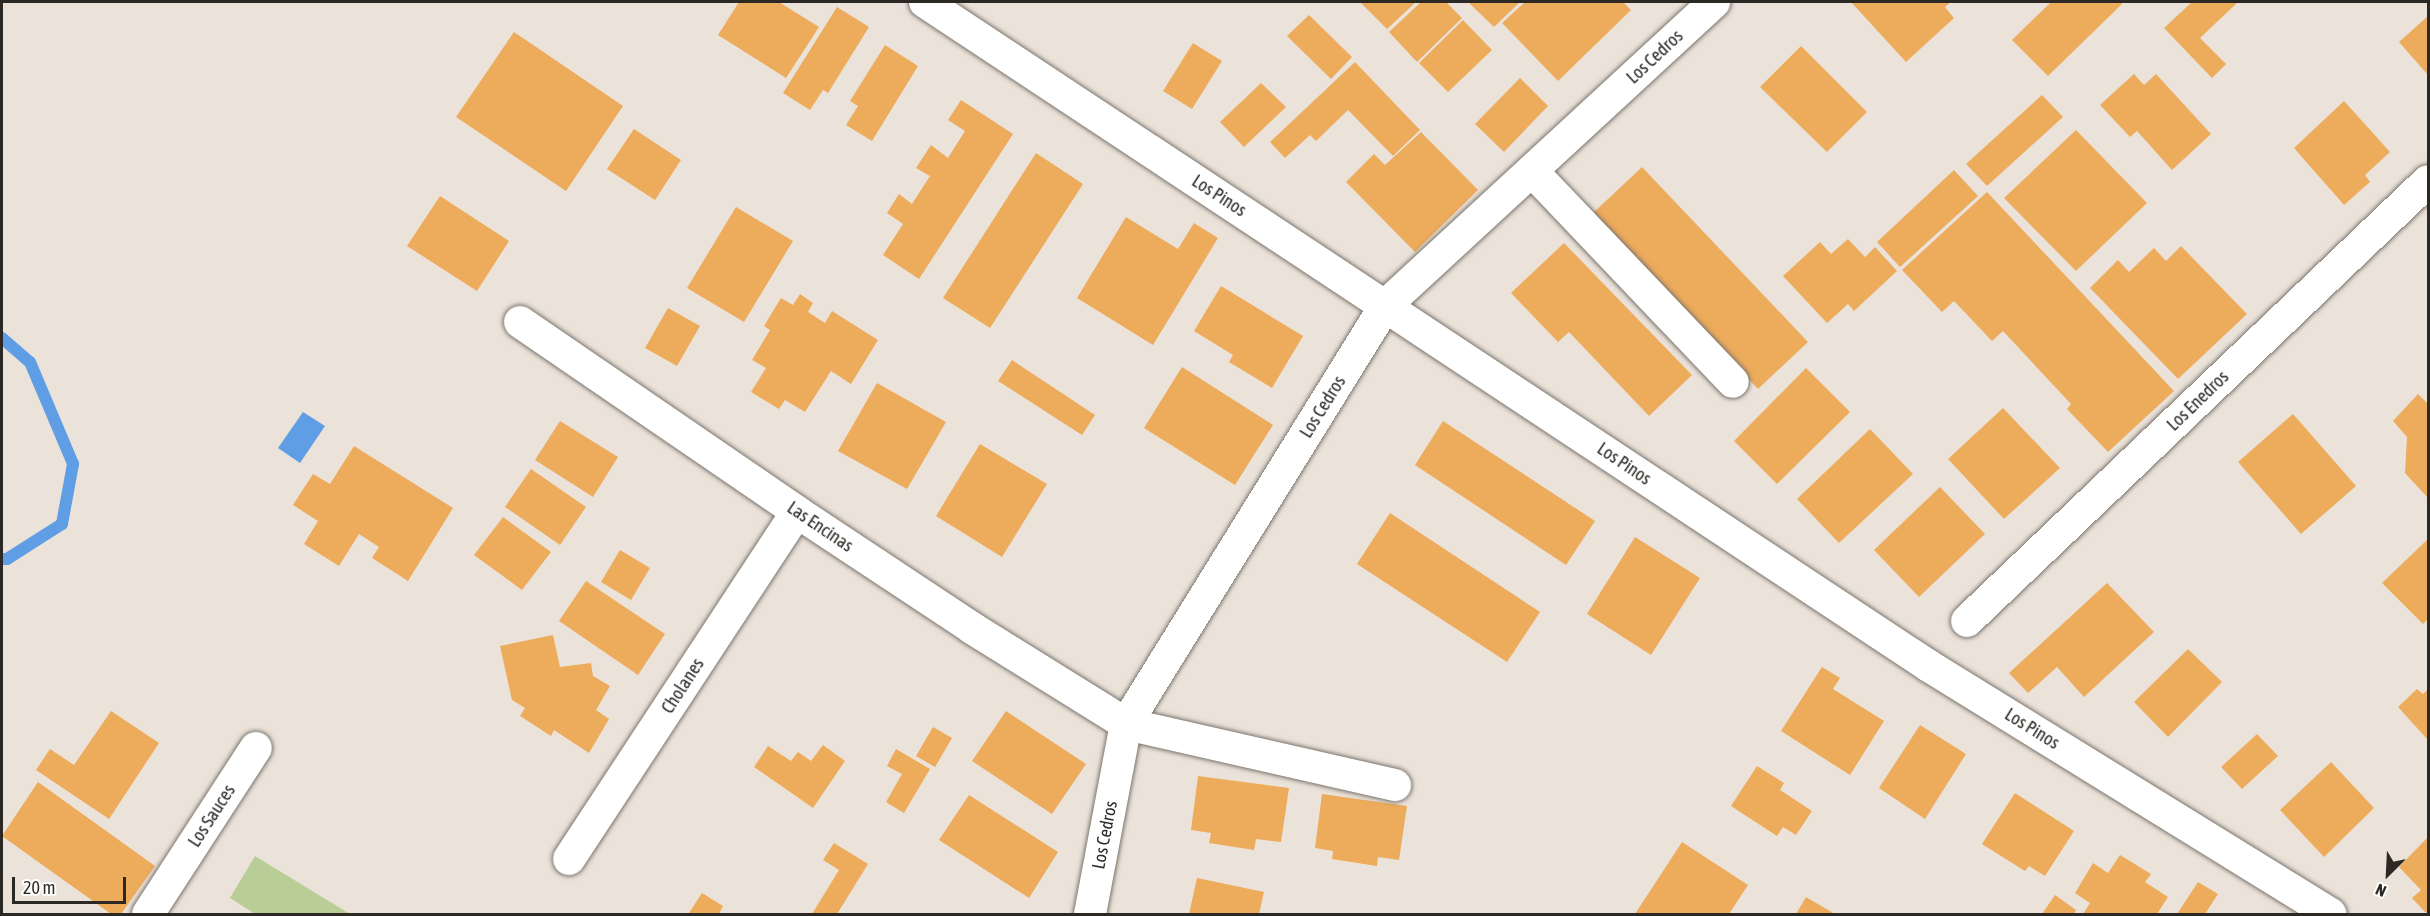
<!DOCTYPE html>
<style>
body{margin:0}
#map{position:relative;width:2430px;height:916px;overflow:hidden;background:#ebe3da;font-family:"Asap Condensed",sans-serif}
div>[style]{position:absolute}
.green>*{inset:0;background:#b9cd97}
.water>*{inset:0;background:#5f9ee4}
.stream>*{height:12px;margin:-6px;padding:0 6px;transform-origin:6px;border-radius:6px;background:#5f9ee4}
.building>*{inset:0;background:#edab5c}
.roads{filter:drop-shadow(0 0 2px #7d756d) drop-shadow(0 0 2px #7d756d)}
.street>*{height:32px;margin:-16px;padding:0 16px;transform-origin:16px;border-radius:16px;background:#fff}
span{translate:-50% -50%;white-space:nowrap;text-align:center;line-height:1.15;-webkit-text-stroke:4.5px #fff;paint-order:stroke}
.street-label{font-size:18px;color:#2c2925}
.frame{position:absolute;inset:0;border:3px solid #2c2925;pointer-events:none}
.north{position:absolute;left:2358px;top:844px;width:60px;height:60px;-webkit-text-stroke:4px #fff;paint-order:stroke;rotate:204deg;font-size:16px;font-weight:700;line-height:24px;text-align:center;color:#2c2925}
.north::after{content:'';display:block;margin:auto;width:21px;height:27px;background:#2c2925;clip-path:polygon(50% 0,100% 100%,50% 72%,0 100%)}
.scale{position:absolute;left:12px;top:877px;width:114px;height:27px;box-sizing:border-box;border:3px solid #2c2925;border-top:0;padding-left:8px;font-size:18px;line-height:21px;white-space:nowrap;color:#2c2925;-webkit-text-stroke:4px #fff;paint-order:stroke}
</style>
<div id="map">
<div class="green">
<i style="clip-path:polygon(255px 856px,350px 914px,255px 914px,230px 898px)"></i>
</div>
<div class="water">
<i style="clip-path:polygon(303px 412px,325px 426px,300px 463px,278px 448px)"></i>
</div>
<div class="stream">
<i style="left:2px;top:338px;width:37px;rotate:41deg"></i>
<i style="left:30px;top:362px;width:111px;rotate:67.1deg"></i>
<i style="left:73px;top:464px;width:61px;rotate:100.4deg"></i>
<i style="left:62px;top:524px;width:65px;rotate:147.5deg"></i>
<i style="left:7px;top:559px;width:5px;rotate:180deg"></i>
</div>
<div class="building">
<i style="clip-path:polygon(739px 2px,779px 2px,819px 27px,786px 78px,718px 35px)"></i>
<i style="clip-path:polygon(1360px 2px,1416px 2px,1387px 29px)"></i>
<i style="clip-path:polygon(1421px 2px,1446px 2px,1462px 18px,1417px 62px,1389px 32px)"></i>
<i style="clip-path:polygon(1468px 2px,1520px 2px,1494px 27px)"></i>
<i style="clip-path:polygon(1525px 2px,1623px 2px,1631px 10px,1558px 81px,1502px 23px)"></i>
<i style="clip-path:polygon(1851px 2px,1951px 2px,1945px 7px,1954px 18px,1906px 62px)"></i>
<i style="clip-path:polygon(2051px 2px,2119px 2px,2122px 4px,2048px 76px,2012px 40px)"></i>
<i style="clip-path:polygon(2192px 2px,2238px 2px,2200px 38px,2226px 64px,2212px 78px,2164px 28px)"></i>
<i style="clip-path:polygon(837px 7px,869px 27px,828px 93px,823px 90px,810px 110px,783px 93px)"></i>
<i style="clip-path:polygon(1309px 15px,1352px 57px,1331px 79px,1287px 36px)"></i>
<i style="clip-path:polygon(2428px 16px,2428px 75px,2399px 42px)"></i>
<i style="clip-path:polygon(1463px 20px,1492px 50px,1448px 92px,1419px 63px)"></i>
<i style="clip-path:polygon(514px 32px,623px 106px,566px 191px,456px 117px)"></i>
<i style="clip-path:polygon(1193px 43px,1222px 61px,1192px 109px,1163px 91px)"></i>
<i style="clip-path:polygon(885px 45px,918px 66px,872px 141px,846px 125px,858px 106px,850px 101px)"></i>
<i style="clip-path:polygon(1801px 46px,1867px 112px,1827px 152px,1760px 87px)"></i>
<i style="clip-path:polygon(1355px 62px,1420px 130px,1393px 156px,1348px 110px,1316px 141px,1310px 135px,1285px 158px,1270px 142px)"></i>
<i style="clip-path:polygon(2134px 74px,2144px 85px,2156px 74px,2211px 134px,2172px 170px,2137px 131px,2130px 137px,2100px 105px)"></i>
<i style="clip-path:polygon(1520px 78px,1548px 106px,1504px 152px,1475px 124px)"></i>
<i style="clip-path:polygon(1261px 83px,1286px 107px,1244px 147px,1220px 122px)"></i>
<i style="clip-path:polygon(2042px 95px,2063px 117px,1987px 186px,1966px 164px)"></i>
<i style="clip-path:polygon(961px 100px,1013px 134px,919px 279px,883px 255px,903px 224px,887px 213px,899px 194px,912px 204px,930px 176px,916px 168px,931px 145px,948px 158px,965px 131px,948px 120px)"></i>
<i style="clip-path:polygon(2344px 101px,2390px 152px,2365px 175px,2370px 182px,2344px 205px,2294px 148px)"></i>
<i style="clip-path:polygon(634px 129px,681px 160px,655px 200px,607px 169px)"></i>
<i style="clip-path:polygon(2076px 130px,2147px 203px,2076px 271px,2004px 198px)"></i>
<i style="clip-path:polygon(1421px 132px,1478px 190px,1415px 252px,1346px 182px,1374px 154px,1385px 165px)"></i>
<i style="clip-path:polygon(1036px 153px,1083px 184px,990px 328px,943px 298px)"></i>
<i style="clip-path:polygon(1642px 167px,1808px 342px,1758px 389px,1592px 214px)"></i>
<i style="clip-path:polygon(1954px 170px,1978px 196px,1900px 267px,1877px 242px)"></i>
<i style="clip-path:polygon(1987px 192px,2174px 391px,2108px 452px,2067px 409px,2071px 404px,2003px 331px,1992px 341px,1954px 301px,1942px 312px,1902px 270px)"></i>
<i style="clip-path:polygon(440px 196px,509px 241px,477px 291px,407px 246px)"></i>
<i style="clip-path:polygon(736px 207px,793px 241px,744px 322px,687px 288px)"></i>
<i style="clip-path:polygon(1126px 217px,1178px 249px,1194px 223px,1218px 238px,1153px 345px,1077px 298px)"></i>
<i style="clip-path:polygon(1848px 239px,1865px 257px,1875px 247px,1897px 271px,1854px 311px,1848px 304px,1827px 323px,1783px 276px,1820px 242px,1831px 254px)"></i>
<i style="clip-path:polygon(1564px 243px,1692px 375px,1649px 416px,1569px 332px,1558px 342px,1511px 293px)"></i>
<i style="clip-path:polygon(2181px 246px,2247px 314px,2178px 379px,2090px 288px,2118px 260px,2129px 272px,2154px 248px,2166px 261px)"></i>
<i style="clip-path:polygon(1221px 286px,1303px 336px,1272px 388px,1229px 362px,1233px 355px,1194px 331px)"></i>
<i style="clip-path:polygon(800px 294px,813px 303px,808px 312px,825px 323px,832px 311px,878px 340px,851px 384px,831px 371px,805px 412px,785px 400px,779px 409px,751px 392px,766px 368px,752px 360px,770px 330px,764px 326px,781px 298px,793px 305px)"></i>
<i style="clip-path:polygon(668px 308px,700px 326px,677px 366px,645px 348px)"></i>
<i style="clip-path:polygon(1012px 360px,1095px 415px,1082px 435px,998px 381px)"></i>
<i style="clip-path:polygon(1182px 367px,1273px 425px,1235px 485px,1144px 428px)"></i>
<i style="clip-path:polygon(1806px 368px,1850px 412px,1777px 484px,1734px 441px)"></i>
<i style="clip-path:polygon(877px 383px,946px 422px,907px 489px,838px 451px)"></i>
<i style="clip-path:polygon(2418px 394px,2428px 404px,2428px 498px,2405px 473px,2407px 437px,2393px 421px)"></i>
<i style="clip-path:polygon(2003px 408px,2060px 468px,2004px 519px,1948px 459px)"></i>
<i style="clip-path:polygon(2293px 414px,2356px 486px,2301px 534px,2238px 462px)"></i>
<i style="clip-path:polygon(560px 421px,618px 457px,593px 497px,535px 460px)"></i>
<i style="clip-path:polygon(1443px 421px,1595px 521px,1566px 565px,1415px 465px)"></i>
<i style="clip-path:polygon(1870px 429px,1913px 474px,1839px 543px,1797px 499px)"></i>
<i style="clip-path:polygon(980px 444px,1047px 484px,1002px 557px,936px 516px)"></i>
<i style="clip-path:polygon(354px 446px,453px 508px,408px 581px,372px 558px,379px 547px,359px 534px,339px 566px,304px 544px,318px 521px,293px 505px,313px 474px,330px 484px)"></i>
<i style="clip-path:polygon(531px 469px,586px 507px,560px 545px,505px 507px)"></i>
<i style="clip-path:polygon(1940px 487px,1985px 534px,1919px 597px,1874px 550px)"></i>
<i style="clip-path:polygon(1390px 513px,1540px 612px,1507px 662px,1357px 564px)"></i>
<i style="clip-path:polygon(503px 517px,551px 552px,522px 590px,474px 555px)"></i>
<i style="clip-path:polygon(1635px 537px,1700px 578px,1651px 655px,1587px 614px)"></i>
<i style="clip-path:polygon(2428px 539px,2428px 619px,2423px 624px,2382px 583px)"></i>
<i style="clip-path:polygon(620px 550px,650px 568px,631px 600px,601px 582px)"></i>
<i style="clip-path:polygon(586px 581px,665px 634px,638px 675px,559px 621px)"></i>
<i style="clip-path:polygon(2107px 583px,2154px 632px,2084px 697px,2057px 667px,2028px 693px,2009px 673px)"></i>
<i style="clip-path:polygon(553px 635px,560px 667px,591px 663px,593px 676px,610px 686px,596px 710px,609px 719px,589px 753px,554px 730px,551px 736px,520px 716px,525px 708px,512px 700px,500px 646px)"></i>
<i style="clip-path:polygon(2188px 649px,2222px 682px,2168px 737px,2134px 702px)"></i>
<i style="clip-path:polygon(1822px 667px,1840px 678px,1833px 689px,1884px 721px,1850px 775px,1781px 731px)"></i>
<i style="clip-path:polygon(2417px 689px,2423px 694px,2428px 689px,2428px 740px,2398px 707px)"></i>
<i style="clip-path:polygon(111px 711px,159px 743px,109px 819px,36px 770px,50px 749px,74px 765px)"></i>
<i style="clip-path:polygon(1006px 711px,1086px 764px,1052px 814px,972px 761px)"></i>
<i style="clip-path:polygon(1920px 725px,1966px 754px,1925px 819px,1879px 788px)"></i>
<i style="clip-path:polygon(933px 727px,952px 738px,935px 767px,916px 756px)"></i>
<i style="clip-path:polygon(2257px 734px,2278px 756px,2242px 789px,2221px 767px)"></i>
<i style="clip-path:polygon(823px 745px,845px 761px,813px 808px,754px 767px,768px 746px,791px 761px,798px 752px,811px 761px)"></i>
<i style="clip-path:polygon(896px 749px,930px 769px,904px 813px,886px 802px,902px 774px,887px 766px)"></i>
<i style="clip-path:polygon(2331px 762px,2374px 808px,2324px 857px,2280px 810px)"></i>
<i style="clip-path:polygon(1757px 766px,1784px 783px,1780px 790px,1812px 811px,1796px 835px,1783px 827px,1777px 836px,1731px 806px)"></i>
<i style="clip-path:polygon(1198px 776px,1289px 788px,1281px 842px,1256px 839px,1254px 850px,1209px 843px,1211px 833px,1191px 830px)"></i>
<i style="clip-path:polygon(38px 782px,155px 866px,121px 914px,111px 914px,2px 836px)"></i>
<i style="clip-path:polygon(2015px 793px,2074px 831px,2045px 876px,2029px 866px,2025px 871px,1982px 844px)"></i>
<i style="clip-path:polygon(1322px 794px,1407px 806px,1399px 860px,1378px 857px,1377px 866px,1332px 859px,1333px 851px,1315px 848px)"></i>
<i style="clip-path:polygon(969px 795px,1058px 852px,1029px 898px,939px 840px)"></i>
<i style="clip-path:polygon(2428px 837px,2428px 911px,2426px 913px,2412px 898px,2421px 890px,2399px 867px)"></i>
<i style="clip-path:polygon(1682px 842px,1748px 885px,1729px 914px,1635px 914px)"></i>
<i style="clip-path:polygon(834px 843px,868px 864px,837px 914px,812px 914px,839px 870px,823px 860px)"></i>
<i style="clip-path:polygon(2120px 855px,2151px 874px,2145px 882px,2168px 897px,2157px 914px,2083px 914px,2090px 903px,2075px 893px,2093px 863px,2108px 873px)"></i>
<i style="clip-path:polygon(1197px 878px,1264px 892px,1259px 914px,1189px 914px)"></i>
<i style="clip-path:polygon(2198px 882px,2218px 894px,2205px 914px,2177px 914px)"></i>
<i style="clip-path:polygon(702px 893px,723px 906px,719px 914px,689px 913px)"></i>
<i style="clip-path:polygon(2055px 895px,2076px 910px,2074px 914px,2042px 914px)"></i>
<i style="clip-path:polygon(1806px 897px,1835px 914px,1796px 914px)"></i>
</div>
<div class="roads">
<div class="street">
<i style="left:925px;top:2px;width:1204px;rotate:33.48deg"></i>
<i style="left:1929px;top:666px;width:472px;rotate:31.7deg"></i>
<i style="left:1532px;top:171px;width:291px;rotate:46.4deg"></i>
<i style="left:520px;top:322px;width:336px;rotate:34.4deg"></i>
<i style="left:797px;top:512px;width:210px;rotate:33.5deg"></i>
<i style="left:972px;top:628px;width:181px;rotate:31.9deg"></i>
<i style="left:1126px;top:724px;width:276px;rotate:12.8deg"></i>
<i style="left:1967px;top:621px;width:637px;rotate:-43.66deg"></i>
<i style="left:569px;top:859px;width:415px;rotate:-56.7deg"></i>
<i style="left:148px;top:914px;width:198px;rotate:-57deg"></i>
<i style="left:1090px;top:914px;width:193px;rotate:-79.3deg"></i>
<i style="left:1126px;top:724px;width:492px;rotate:-58.2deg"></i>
<i style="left:1385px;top:306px;width:448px;rotate:-42.7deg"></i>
</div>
</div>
<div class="street-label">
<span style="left:1655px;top:57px;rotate:-43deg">Los Cedros</span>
<span style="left:1219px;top:196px;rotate:33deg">Los Pinos</span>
<span style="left:2198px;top:401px;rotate:-44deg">Los Enedros</span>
<span style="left:1323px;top:407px;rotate:-58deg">Los Cedros</span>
<span style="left:1624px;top:464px;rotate:34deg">Los Pinos</span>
<span style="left:820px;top:527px;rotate:34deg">Las Encinas</span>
<span style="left:683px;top:686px;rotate:-57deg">Cholanes</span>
<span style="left:2032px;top:729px;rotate:32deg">Los Pinos</span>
<span style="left:212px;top:816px;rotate:-57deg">Los Sauces</span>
<span style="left:1105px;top:835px;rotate:-79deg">Los Cedros</span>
</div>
<div class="frame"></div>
<div class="north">N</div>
<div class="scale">20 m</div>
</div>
